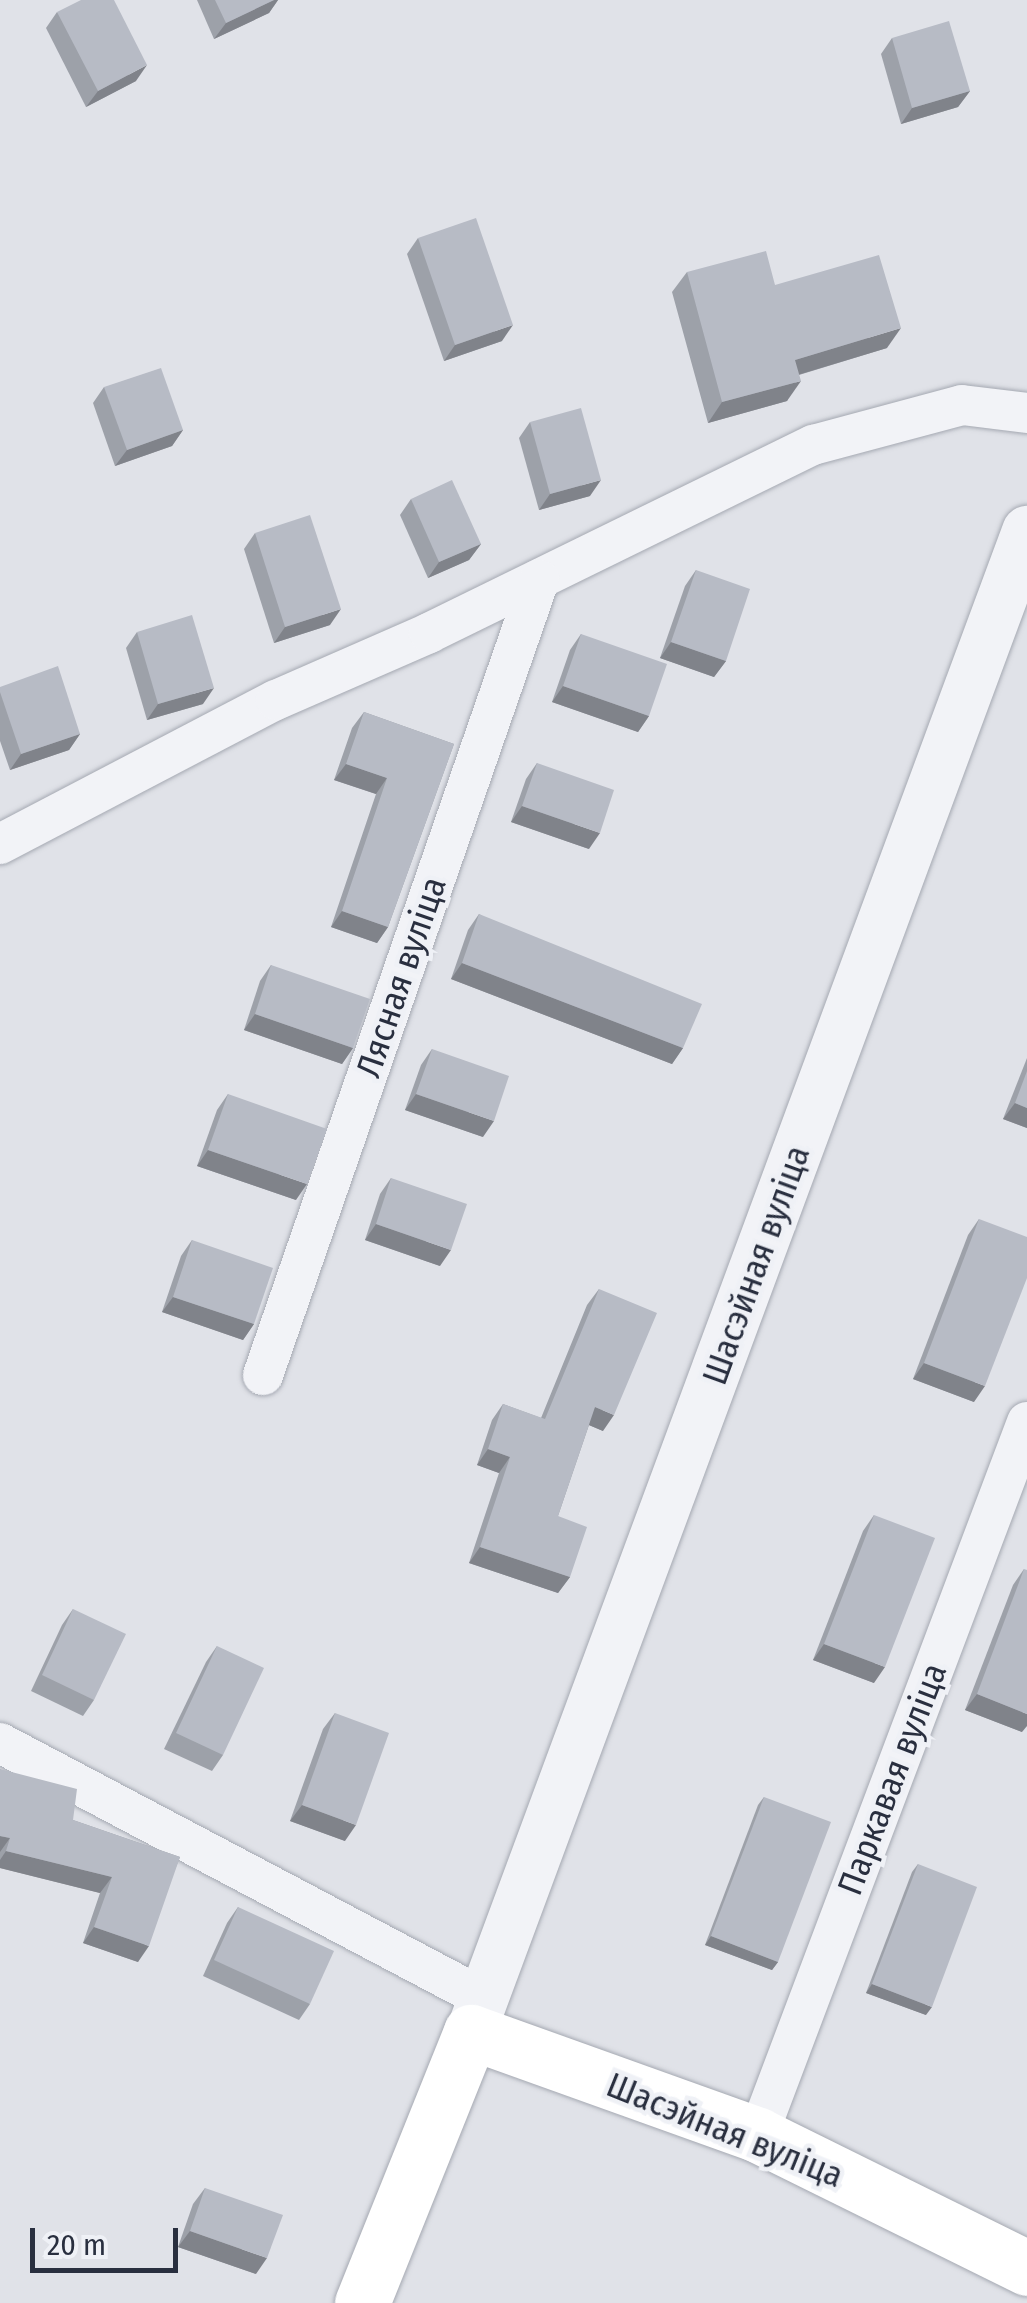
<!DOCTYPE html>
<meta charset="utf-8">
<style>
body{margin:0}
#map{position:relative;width:1027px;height:2303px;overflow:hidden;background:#e0e2e8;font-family:"Fira Sans Condensed",sans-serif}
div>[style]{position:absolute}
.roads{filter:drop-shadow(0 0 2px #a5a9b2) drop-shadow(0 0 2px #a5a9b2)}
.minor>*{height:40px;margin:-20px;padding:0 20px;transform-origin:20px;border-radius:20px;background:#f2f3f7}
.tertiary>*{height:50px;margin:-25px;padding:0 25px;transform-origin:25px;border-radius:25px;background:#f2f3f7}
.secondary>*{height:55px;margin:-27.5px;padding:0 27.5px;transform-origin:27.5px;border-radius:27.5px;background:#fff}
.wall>*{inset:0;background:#9da1a9}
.shaded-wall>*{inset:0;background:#80838a}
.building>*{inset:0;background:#b7bbc5}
span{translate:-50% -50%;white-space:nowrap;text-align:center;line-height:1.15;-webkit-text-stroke:9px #eff1f6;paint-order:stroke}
.street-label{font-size:35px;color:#292f3f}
.scale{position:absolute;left:30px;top:2228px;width:148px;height:45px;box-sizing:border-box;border:5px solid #292f3f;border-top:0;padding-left:12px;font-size:30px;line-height:35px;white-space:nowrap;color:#292f3f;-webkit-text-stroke:8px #eff1f6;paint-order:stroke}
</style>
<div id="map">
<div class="roads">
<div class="minor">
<i style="left:0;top:844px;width:311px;rotate:-27.6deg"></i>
<i style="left:276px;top:700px;width:167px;rotate:-23.6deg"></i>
<i style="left:429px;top:633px;width:428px;rotate:-26.1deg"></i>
<i style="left:813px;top:445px;width:154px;rotate:-15deg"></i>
<i style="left:962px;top:405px;width:65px;rotate:7deg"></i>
<i style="left:263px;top:1375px;width:842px;rotate:-70.85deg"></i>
<i style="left:0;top:1743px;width:548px;rotate:27.83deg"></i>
<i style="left:758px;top:2135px;width:762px;rotate:-69.33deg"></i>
</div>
<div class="tertiary">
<i style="left:471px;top:2032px;width:1601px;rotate:-69.67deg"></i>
</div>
<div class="secondary">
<i style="left:362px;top:2303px;width:292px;rotate:-68.1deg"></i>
<i style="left:471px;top:2032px;width:305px;rotate:19.7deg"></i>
<i style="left:758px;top:2135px;width:300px;rotate:26.3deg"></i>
</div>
</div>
<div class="wall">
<i style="clip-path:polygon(197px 0,278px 0,269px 13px,214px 39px)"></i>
<i style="clip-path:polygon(57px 12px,136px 81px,86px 107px,46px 28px)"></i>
<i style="clip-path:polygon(892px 38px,970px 91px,958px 107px,901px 124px,881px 54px)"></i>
<i style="clip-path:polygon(418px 238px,502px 341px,444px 361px,407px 254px)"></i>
<i style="clip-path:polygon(687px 272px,775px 285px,887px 348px,799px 375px,787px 401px,708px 423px,672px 292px)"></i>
<i style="clip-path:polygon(104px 387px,183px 430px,172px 446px,115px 466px,93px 403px)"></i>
<i style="clip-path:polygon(530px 422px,590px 496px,539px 510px,519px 438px)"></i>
<i style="clip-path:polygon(411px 499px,481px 544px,469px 560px,428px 578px,400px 515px)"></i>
<i style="clip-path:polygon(255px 533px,330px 625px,274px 643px,244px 549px)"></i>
<i style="clip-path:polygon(696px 570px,726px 661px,714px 677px,660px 658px,685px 586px)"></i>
<i style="clip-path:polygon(137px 632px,203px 704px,147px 720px,126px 648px)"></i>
<i style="clip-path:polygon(581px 634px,649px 716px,638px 732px,552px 702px,570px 650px)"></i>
<i style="clip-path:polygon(0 687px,80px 734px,69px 750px,10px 770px,0 741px)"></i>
<i style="clip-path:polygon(364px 712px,454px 744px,388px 927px,377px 943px,331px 927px,376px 794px,334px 780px,352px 728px)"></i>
<i style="clip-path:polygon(537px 763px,589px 849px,511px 822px,526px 779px)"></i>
<i style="clip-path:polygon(479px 914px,683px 1048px,672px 1064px,451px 979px,468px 930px)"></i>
<i style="clip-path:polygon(271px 965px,353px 1048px,342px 1064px,244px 1030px,260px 981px)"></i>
<i style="clip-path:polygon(432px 1049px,483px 1137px,405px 1110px,421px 1065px)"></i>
<i style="clip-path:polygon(1027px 1058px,1027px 1128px,1003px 1119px)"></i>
<i style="clip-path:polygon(228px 1094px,296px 1200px,197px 1166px,217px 1110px)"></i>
<i style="clip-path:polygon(391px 1178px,440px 1266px,365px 1240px,380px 1194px)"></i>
<i style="clip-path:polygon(979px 1219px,974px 1402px,913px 1379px,968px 1235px)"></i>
<i style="clip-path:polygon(192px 1240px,254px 1324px,243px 1340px,162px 1312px,181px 1256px)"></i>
<i style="clip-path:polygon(599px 1289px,603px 1431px,589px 1425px,558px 1516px,570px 1577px,558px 1593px,469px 1563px,499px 1473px,477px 1465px,492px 1420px,503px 1404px,541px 1418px,587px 1305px)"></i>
<i style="clip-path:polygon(874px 1515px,874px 1683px,813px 1660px,863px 1531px)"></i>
<i style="clip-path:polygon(1024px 1569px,1022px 1732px,965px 1710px,1013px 1585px)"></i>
<i style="clip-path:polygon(73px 1609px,94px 1700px,83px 1716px,31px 1691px,62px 1625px)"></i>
<i style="clip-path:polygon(217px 1646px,223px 1755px,212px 1771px,164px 1749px,206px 1662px)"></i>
<i style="clip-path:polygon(335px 1713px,345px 1841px,290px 1821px,323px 1729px)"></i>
<i style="clip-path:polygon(0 1769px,73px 1820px,180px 1857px,138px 1962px,83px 1943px,100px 1893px,0 1868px)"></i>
<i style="clip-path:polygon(764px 1797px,778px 1962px,772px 1970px,705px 1945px,758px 1805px)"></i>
<i style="clip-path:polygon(918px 1864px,926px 2015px,866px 1993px,912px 1872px)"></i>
<i style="clip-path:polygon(238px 1907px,310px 2004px,299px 2020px,203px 1976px,227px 1923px)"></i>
<i style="clip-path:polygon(205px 2188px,256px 2274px,178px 2247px,193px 2204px)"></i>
</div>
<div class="shaded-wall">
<i style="clip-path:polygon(274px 0,278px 0,269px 13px,214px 39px,226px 23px)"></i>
<i style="clip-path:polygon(147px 65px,136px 81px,86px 107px,98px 91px)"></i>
<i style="clip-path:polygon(970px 91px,958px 107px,901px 124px,912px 108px)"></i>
<i style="clip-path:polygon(513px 325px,502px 341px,444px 361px,455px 345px)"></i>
<i style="clip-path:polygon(901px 328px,887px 348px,781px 380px,795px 360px)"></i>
<i style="clip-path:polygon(801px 381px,787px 401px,708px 423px,722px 402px)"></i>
<i style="clip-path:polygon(183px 430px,172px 446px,115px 466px,127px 450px)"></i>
<i style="clip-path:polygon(601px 480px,590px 496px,539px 510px,550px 494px)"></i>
<i style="clip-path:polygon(481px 544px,469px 560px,428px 578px,439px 562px)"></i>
<i style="clip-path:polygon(341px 609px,330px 625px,274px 643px,285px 627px)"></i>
<i style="clip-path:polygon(671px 642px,726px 661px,714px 677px,660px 658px)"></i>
<i style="clip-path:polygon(563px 686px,649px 716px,638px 732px,552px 702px)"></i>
<i style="clip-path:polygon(214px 688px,203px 704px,147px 720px,158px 704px)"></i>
<i style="clip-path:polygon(80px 734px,69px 750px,10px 770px,21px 754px)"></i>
<i style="clip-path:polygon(346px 764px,387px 778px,376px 794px,334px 780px)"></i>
<i style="clip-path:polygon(522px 806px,600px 833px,589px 849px,511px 822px)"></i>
<i style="clip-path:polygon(342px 911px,388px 927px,377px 943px,331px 927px)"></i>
<i style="clip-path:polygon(462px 963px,683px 1048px,672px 1064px,451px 979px)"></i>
<i style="clip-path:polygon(255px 1014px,353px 1048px,342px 1064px,244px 1030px)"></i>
<i style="clip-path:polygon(416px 1094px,494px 1121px,483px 1137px,405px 1110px)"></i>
<i style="clip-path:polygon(1015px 1103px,1027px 1108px,1027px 1128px,1003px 1119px)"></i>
<i style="clip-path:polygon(208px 1150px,307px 1184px,296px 1200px,197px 1166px)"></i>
<i style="clip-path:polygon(376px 1224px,451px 1250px,440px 1266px,365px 1240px)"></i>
<i style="clip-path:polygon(173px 1297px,254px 1324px,243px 1340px,162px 1312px)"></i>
<i style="clip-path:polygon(924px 1363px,985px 1386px,974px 1402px,913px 1379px)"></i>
<i style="clip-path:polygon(595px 1407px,614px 1415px,603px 1431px,584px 1423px)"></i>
<i style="clip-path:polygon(488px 1449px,510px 1457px,499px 1473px,477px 1465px)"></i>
<i style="clip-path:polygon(480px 1547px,570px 1577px,558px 1593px,469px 1563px)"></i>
<i style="clip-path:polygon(824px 1644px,885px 1667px,874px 1683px,813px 1660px)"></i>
<i style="clip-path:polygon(977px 1694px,1027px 1714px,1027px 1726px,1022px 1732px,965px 1710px)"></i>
<i style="clip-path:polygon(302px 1805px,356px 1825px,345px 1841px,290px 1821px)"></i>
<i style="clip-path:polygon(0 1836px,10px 1838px,0 1852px)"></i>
<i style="clip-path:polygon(6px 1851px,112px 1877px,100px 1893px,0 1868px,0 1860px)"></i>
<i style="clip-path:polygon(94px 1927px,149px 1946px,138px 1962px,83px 1943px)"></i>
<i style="clip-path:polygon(711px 1936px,778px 1962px,772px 1970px,705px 1945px)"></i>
<i style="clip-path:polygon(872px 1984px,932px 2007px,926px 2015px,866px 1993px)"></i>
<i style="clip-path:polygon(190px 2231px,267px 2258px,256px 2274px,178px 2247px)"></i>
</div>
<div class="building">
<i style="clip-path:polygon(81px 0,114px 0,147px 65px,98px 91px,57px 12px)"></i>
<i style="clip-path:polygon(215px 0,274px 0,226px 23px)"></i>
<i style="clip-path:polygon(949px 21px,970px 91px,912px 108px,892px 38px)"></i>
<i style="clip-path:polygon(476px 218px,513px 325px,455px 345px,418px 238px)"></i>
<i style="clip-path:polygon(766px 251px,775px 285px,879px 255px,901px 328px,795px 360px,801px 381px,722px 402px,687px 272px)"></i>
<i style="clip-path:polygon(161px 368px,183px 430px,127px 450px,104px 387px)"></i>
<i style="clip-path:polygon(581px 408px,601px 480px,550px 494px,530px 422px)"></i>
<i style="clip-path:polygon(452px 480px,481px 544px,439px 562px,411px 499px)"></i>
<i style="clip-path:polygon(310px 515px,341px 609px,285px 627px,255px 533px)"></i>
<i style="clip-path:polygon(696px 570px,750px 589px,726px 661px,671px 642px)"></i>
<i style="clip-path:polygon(192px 615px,214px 688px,158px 704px,137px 632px)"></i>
<i style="clip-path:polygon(581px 634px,667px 664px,649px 716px,563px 686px)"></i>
<i style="clip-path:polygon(58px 666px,80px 734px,21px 754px,0 692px,0 687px)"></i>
<i style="clip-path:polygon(364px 712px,454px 744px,388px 927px,342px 911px,387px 778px,346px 764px)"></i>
<i style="clip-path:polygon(537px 763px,614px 790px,600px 833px,522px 806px)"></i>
<i style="clip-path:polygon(479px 914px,702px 1004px,683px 1048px,462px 963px)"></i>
<i style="clip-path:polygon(271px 965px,370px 999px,353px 1048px,255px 1014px)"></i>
<i style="clip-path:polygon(432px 1049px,509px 1076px,494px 1121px,416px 1094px)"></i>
<i style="clip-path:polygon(1027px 1071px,1027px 1108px,1015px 1103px)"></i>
<i style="clip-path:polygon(228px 1094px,327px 1129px,307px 1184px,208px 1150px)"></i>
<i style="clip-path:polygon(391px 1178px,467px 1204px,451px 1250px,376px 1224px)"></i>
<i style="clip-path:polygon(979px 1219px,1027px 1237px,1027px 1278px,985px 1386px,924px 1363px)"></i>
<i style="clip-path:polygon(192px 1240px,273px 1268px,254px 1324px,173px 1297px)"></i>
<i style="clip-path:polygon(599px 1289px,657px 1313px,614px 1415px,595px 1407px,558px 1516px,587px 1527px,570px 1577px,480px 1547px,510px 1457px,488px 1449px,503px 1404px,545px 1419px)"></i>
<i style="clip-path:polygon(874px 1515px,935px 1538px,885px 1667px,824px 1644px)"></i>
<i style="clip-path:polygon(1024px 1569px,1027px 1570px,1027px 1714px,977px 1694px)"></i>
<i style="clip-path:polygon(73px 1609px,126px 1634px,94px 1700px,42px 1675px)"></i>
<i style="clip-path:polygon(217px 1646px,264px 1668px,223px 1755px,176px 1733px)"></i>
<i style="clip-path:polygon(335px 1713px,389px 1733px,356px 1825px,302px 1805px)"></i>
<i style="clip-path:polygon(0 1769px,77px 1789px,73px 1820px,180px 1857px,149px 1946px,94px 1927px,112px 1877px,6px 1851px,10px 1838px,0 1836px)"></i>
<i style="clip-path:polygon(764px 1797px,831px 1822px,778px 1962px,711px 1936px)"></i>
<i style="clip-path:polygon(918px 1864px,977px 1887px,932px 2007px,872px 1984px)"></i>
<i style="clip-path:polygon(238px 1907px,334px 1951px,310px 2004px,214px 1960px)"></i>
<i style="clip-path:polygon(205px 2188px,283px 2215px,267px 2258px,190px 2231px)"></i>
</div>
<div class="street-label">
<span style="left:401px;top:977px;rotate:-71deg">Лясная вуліца</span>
<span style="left:756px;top:1265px;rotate:-70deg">Шасэйная вуліца</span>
<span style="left:892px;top:1779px;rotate:-69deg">Паркавая вуліца</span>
<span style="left:725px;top:2130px;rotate:22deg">Шасэйная вуліца</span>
</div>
<div class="scale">20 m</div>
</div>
